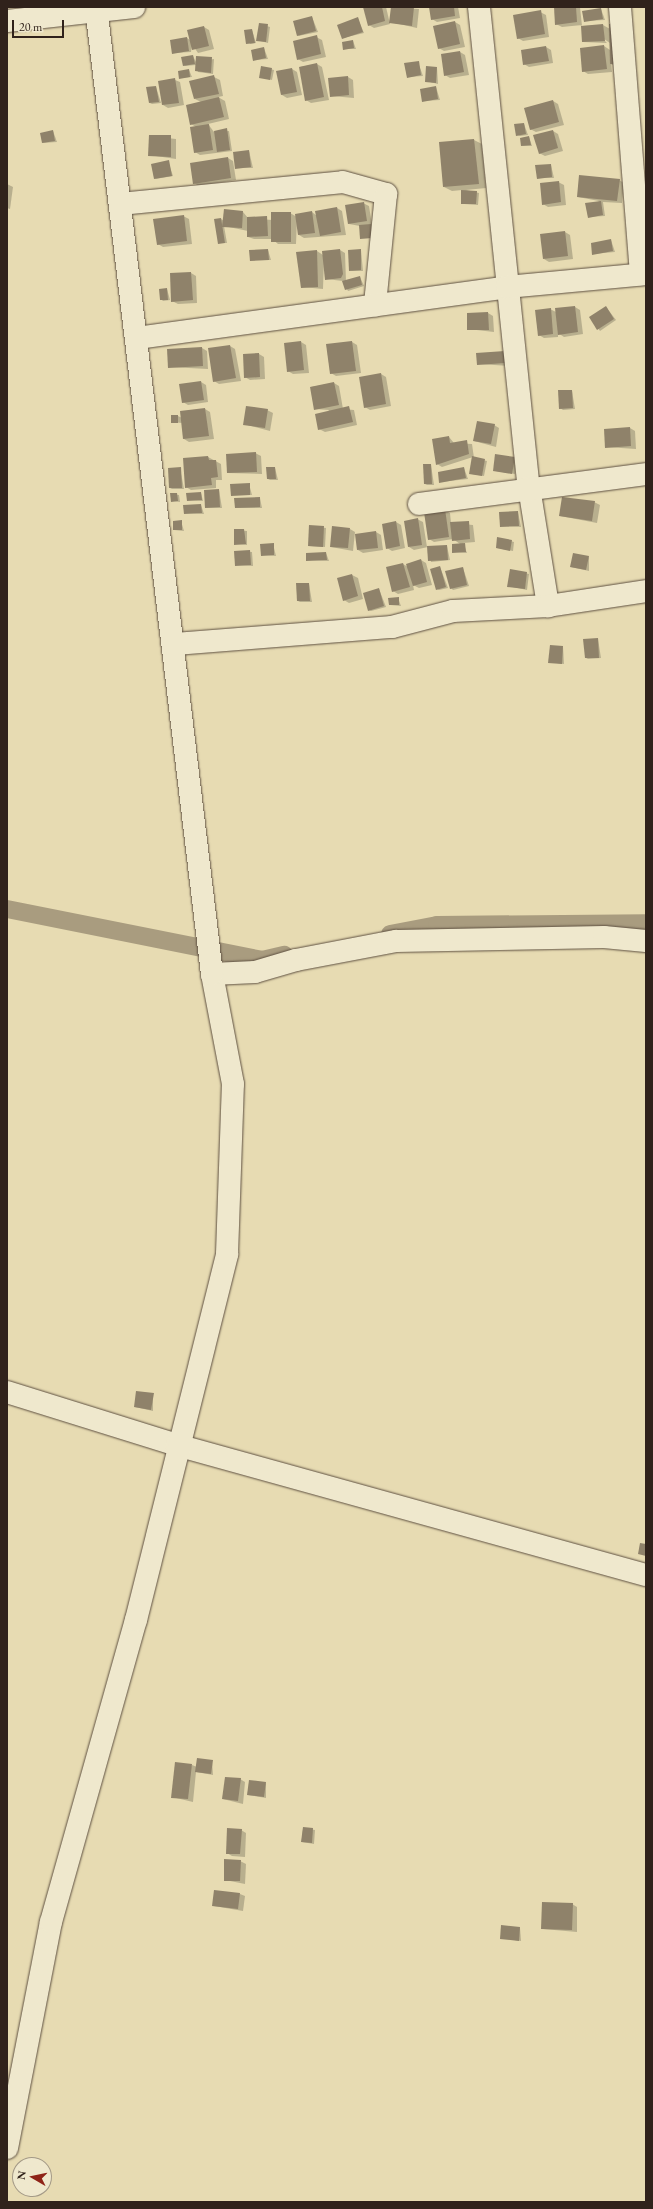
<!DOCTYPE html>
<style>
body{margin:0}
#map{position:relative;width:653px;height:2209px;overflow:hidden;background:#e7dbb2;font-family:"EB Garamond",serif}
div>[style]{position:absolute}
.shadow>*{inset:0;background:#0003}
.canal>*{height:18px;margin:-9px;padding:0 9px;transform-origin:9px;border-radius:9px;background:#a99c7f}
.building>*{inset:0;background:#8f826a}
.roads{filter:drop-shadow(0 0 1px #5e5041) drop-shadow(0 0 1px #5e5041)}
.minor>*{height:22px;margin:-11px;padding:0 11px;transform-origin:11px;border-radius:11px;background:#efe8cd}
span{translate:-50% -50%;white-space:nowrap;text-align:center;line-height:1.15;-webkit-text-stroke:3px #efe8cd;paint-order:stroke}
.frame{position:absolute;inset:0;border:8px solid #30221b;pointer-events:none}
.north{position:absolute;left:12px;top:2157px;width:40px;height:40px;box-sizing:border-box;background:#efe8cd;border:1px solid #a39986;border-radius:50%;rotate:279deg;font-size:11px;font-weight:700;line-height:16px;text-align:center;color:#30221b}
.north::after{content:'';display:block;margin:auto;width:14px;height:18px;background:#8f2418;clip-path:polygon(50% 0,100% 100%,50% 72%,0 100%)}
.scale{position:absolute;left:12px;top:20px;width:52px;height:18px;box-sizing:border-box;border:2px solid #30221b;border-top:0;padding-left:5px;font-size:12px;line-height:14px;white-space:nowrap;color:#30221b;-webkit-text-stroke:3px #efe8cd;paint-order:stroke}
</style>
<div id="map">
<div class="shadow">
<i style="clip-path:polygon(364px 7px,386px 7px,390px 24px,374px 28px,369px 25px)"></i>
<i style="clip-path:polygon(392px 7px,419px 9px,417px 28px,390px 22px)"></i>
<i style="clip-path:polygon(430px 7px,458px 7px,460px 18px,437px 22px,432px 19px)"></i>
<i style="clip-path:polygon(555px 7px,580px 7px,582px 26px,603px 25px,610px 29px,616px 67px,611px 64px,612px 72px,588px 74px,583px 71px,581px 49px,604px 46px,610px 50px,610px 43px,601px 37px,607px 43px,583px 42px,582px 25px,562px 27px,556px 24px)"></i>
<i style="clip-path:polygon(601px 9px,605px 20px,585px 21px)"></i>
<i style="clip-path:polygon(540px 12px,546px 15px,549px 37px,523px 41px,518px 38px)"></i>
<i style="clip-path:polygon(312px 17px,318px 32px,298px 36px)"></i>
<i style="clip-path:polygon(358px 19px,364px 33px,343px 38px)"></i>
<i style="clip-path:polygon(455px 22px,460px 25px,465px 47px,444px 51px,439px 48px)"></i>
<i style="clip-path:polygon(260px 24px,270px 27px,268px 43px,257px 40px)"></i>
<i style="clip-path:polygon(204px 27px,209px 30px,214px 49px,198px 53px,192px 44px,191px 52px,173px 53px,187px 38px,190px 40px)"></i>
<i style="clip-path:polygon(252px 30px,256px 43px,250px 44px,245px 31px)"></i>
<i style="clip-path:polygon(316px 37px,322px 40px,326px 57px,303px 62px,298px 59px)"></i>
<i style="clip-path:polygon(353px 41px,356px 49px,344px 49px)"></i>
<i style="clip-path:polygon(546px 47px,551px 50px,553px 63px,529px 67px,524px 64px)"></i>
<i style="clip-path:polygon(264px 48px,268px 59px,253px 60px)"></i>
<i style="clip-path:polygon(460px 52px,465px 55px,469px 75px,450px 78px,445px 75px)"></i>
<i style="clip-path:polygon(193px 56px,196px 62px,214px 59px,213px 74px,198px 72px,196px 65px,184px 66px)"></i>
<i style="clip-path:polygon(418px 62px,423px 76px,408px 77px)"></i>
<i style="clip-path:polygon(317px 64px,322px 67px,329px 100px,311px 103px,306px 100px,300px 67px)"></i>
<i style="clip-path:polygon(262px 67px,274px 70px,272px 80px,260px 77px)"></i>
<i style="clip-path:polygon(437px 68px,438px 84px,426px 81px)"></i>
<i style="clip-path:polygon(292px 69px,297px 72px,302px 95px,287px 98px,282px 95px,278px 72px)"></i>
<i style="clip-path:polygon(189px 70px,192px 77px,180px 78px)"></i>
<i style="clip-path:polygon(214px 77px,220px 80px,223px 96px,218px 97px,225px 101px,229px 119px,208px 124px,214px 132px,229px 131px,232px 151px,200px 155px,195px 152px,196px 127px,191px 124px,201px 102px,195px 99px)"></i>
<i style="clip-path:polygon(348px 77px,353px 80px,354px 98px,331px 96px)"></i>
<i style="clip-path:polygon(175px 80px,180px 82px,184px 105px,168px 108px,163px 105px)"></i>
<i style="clip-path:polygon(156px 87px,161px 103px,152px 104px,150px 103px)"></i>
<i style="clip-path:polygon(436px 87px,440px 100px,423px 101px)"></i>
<i style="clip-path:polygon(553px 101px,558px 104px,564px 125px,536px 132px,530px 129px)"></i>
<i style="clip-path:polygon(524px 124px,528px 135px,520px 136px,517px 135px)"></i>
<i style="clip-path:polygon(53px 131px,57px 142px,42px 143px)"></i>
<i style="clip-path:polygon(553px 131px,558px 134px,563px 151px,545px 156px,539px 153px)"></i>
<i style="clip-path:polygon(150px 136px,176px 139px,176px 159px,149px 155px)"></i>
<i style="clip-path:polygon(529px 137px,532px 146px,522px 146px)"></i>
<i style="clip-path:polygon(474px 140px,482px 144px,486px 188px,466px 190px,479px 193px,478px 205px,464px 204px,462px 190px,452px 191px,444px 187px)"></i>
<i style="clip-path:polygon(249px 151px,253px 168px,236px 168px)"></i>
<i style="clip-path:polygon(228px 158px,233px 161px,236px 180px,199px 186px,194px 183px)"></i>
<i style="clip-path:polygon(168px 161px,173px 176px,155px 179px)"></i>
<i style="clip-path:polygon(551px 165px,554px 178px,538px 178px)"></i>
<i style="clip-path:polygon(619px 180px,624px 183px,622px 203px,603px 202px,605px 216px,588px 217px,599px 201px,578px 197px)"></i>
<i style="clip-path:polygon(558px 182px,564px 185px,566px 205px,548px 207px,543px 204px)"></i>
<i style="clip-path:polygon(7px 184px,13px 187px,10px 209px,7px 208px)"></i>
<i style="clip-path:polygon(363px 203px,369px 206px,374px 238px,361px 238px,360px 226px,349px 224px)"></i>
<i style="clip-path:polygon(337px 208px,342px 211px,346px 235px,304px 238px,299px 235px,297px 219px,296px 244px,278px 244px,272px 239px,254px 239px,248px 237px,248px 231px,224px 226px,227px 243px,219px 243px,221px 219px,224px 221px,243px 212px,248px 218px,272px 220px,290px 213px,297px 217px,312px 212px,317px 216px)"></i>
<i style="clip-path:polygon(183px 216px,189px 219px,192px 244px,163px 247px,158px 244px)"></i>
<i style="clip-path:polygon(565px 232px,570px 235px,573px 259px,549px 262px,544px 259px)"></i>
<i style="clip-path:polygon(611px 240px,615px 252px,593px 254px)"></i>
<i style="clip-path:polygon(268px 250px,271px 260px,251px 260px,250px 251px)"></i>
<i style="clip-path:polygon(340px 250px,345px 253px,346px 281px,360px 277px,364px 286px,348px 291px,343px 281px,326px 279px,324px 260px,323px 289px,302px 287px,297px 253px,317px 251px,323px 255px)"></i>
<i style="clip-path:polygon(361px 250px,363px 271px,352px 271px,350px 270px)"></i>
<i style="clip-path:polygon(191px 273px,196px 276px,197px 303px,178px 304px,172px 301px)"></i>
<i style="clip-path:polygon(167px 289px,170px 300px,163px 301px,161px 299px)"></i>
<i style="clip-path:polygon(575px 307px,580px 310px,583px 334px,564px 337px,558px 333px,558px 337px,544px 338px,539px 335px,550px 309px,556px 312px)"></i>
<i style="clip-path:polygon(606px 307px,616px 320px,600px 331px,591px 318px)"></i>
<i style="clip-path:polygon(488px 313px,493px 316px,494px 332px,468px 329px,468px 314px)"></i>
<i style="clip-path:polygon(301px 342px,306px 345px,309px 373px,293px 374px,288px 371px,285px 344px)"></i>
<i style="clip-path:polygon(352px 342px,357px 345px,361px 373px,336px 376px,331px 373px,327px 345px)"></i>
<i style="clip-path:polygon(230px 346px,235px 349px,241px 381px,219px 384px,214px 381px,209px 349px)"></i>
<i style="clip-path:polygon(202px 348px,207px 351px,208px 369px,169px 367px)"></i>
<i style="clip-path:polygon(504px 352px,510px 366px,478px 364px)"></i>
<i style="clip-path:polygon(259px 354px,264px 357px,265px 379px,250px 380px,245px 377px)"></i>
<i style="clip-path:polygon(381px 374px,386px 377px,391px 406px,370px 410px,365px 407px)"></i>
<i style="clip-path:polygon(201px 382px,206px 385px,208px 402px,188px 405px,183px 402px)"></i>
<i style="clip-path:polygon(334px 383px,339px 386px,343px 409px,354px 410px,357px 425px,325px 432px,319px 429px,329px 410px,315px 409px,311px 387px)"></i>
<i style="clip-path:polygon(572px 391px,575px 409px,563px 410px,560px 408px)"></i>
<i style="clip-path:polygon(205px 409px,210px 412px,214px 439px,189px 442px,184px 439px,182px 423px,172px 422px,178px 416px,182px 418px,181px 412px)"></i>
<i style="clip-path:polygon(267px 410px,273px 413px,270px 431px,244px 424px)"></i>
<i style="clip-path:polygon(494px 425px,499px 428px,496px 447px,474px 441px)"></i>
<i style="clip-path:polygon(630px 428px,635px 431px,636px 449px,606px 447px)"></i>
<i style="clip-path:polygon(449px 437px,454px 443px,472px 444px,474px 458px,487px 461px,484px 476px,472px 474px,473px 457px,442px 467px,437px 464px)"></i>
<i style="clip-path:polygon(255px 453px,261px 456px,262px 474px,228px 473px)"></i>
<i style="clip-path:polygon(208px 457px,221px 464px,222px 480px,216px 480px,216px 488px,191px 490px,186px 487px,184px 459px)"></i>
<i style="clip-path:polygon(515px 458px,515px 474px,496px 471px)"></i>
<i style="clip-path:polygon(431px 465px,434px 485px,427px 485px,425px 484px)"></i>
<i style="clip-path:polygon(180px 468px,184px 489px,172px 489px,170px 488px)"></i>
<i style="clip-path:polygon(275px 468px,278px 480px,270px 480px,268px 479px)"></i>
<i style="clip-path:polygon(464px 468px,468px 479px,440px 482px)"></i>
<i style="clip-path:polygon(249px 484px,252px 495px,232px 495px)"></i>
<i style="clip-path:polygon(219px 490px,222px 508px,206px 508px)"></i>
<i style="clip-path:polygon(201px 493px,203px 501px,188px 500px)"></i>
<i style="clip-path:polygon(171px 494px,179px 495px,180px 502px,172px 501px)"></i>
<i style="clip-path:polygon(260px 498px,262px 508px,236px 508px)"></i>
<i style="clip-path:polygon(594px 502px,600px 505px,597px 523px,560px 516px)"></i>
<i style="clip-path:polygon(201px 505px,204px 514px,185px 513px,184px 506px)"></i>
<i style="clip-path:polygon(444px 510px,450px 513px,451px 523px,473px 525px,475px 542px,463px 543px,467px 553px,453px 552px,460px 544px,453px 539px,434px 542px,429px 539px)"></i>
<i style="clip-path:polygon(518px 512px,521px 527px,501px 526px)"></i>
<i style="clip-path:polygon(417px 519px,423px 522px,427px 547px,447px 546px,450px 560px,431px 562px,428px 547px,414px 550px,409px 547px)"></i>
<i style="clip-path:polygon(181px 521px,184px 531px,174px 530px)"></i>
<i style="clip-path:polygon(396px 522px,401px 525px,405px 548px,392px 551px,387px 548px)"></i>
<i style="clip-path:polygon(310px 526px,326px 528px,325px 547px,309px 546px)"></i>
<i style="clip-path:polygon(350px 529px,355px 532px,353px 551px,331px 547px)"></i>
<i style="clip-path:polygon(235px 530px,247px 531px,247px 545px,235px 544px)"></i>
<i style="clip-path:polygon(376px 532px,381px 535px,383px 550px,363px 553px,358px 550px)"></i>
<i style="clip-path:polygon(498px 538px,514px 542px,513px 551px,497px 548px)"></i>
<i style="clip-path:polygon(273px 544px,276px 556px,262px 555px)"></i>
<i style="clip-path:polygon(235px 551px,252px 552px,253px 566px,236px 565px)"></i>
<i style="clip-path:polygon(326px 553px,329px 561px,307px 560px)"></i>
<i style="clip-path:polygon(589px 557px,589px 571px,571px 567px)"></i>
<i style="clip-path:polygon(421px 560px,426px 563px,432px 585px,419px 588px,413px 585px,414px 590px,398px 594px,393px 591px,403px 564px,408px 567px)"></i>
<i style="clip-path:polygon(440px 567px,448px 588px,439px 590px,437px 589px)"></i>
<i style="clip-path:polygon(463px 568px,469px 586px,453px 590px,451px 588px)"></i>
<i style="clip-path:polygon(511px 570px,529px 574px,527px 590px,508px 586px)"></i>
<i style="clip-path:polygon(352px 575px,358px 578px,363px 599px,349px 603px,344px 600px,338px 579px)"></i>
<i style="clip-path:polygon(309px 584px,312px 602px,300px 602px,298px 601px)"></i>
<i style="clip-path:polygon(379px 589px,386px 607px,371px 611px,369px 610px)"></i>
<i style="clip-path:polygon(398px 598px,401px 606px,390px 605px)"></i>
<i style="clip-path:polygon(598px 639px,601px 658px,588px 659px,586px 658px)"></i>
<i style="clip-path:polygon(563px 647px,564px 664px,549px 662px)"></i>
<i style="clip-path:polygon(153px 1394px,153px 1411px,135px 1407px)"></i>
<i style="clip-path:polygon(212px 1761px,213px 1775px,196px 1772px,193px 1802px,172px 1797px,192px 1765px,197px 1767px)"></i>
<i style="clip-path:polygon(240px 1779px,245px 1782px,243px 1804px,223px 1799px)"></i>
<i style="clip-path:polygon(266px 1783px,266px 1798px,248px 1795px)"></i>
<i style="clip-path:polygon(303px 1828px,315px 1830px,314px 1844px,302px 1842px)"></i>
<i style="clip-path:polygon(241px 1830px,246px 1833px,245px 1857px,232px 1856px,227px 1853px)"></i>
<i style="clip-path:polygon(240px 1861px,246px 1864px,245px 1884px,225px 1880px)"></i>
<i style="clip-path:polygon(240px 1894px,245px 1896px,243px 1911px,214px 1906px)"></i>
<i style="clip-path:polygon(572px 1904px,577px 1907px,577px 1932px,543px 1929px)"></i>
<i style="clip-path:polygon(520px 1928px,521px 1941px,501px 1938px)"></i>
</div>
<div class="canal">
<i style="left:7px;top:909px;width:260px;rotate:11.3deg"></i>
<i style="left:262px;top:960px;width:23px;rotate:-13deg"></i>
<i style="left:390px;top:934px;width:48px;rotate:-10.8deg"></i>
<i style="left:437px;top:925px;width:209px;rotate:-0.5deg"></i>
</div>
<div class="building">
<i style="clip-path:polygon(363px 7px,382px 7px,385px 21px,368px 26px)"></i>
<i style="clip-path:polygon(391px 7px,414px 7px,412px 26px,389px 23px)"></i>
<i style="clip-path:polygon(429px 7px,454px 7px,455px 16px,431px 20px)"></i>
<i style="clip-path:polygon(554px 7px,576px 7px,577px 22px,555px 25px)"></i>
<i style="clip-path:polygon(601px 8px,603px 19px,584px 22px,582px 11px)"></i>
<i style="clip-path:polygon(541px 10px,545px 34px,517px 39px,513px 15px)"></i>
<i style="clip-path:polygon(312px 16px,316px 31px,297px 36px,293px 21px)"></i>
<i style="clip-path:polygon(358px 17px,363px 32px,342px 39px,337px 25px)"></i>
<i style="clip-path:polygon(455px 21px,460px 44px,438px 49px,433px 26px)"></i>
<i style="clip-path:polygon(259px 23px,268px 24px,266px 42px,256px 41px)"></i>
<i style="clip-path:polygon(603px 24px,605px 41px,582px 42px,581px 26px)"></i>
<i style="clip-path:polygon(609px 24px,619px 24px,619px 64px,610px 64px)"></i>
<i style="clip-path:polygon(204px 26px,209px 46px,192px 50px,187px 30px)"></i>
<i style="clip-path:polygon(252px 29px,255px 43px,246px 44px,244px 30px)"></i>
<i style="clip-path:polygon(317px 35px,321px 54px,297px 60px,293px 41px)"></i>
<i style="clip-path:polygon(187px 37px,189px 51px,172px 54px,170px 40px)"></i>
<i style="clip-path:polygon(353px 40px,354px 48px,343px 50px,342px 42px)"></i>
<i style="clip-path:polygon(604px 45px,607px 69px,582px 72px,580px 48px)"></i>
<i style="clip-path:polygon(546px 46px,549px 61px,523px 65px,521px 50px)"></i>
<i style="clip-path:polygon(264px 47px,266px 58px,253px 61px,251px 50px)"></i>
<i style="clip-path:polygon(460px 51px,464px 72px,444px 76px,441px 54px)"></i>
<i style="clip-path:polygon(193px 55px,195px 64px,183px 66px,181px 57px)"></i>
<i style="clip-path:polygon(196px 56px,212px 57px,211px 73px,195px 71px)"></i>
<i style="clip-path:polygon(419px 61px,421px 75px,407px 78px,404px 63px)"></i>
<i style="clip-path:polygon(317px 63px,324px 97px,305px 101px,299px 67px)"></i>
<i style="clip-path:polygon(261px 66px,272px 68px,270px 80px,259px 78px)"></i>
<i style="clip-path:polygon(426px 66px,437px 67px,436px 83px,425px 82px)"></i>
<i style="clip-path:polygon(292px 68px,297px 92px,281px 95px,276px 71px)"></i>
<i style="clip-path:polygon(189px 69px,190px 77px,179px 79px,178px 71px)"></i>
<i style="clip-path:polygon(214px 75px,219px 94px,194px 99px,189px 81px)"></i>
<i style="clip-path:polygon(348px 76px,349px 95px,330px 97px,328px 78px)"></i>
<i style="clip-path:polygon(175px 78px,179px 103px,162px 105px,158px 81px)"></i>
<i style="clip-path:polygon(156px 86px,159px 102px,149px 103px,146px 87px)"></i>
<i style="clip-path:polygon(436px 86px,438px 99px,422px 102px,420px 89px)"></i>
<i style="clip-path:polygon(219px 97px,224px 117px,190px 125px,186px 105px)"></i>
<i style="clip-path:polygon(553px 100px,559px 122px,530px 130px,524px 108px)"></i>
<i style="clip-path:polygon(524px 123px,526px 134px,516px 136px,514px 124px)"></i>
<i style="clip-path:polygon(209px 124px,213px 150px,194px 153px,190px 127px)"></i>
<i style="clip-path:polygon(227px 128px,230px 150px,217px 152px,214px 131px)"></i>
<i style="clip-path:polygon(53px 130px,55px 141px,42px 143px,40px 133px)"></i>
<i style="clip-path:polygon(553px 130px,558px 148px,539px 154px,533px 135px)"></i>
<i style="clip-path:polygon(149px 135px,171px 135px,171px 157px,148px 156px)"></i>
<i style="clip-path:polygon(529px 136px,531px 145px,521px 146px,520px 138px)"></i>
<i style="clip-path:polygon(474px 139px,479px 184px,443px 187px,439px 142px)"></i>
<i style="clip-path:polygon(249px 150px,251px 167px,235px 169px,233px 152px)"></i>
<i style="clip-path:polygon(228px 157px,231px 178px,193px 184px,190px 163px)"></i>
<i style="clip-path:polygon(169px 160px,172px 176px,154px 179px,151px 164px)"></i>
<i style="clip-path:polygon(551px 164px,552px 177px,537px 179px,535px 165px)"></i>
<i style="clip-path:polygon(579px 175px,620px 179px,617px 201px,577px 197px)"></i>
<i style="clip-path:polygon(559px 181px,561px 202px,542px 205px,540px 183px)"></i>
<i style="clip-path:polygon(461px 190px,477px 191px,476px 204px,461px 204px)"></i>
<i style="clip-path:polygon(601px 201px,603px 215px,588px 218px,585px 203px)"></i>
<i style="clip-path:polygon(364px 202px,367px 221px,348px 224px,345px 205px)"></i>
<i style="clip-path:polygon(337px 207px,341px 232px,320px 236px,315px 211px)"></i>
<i style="clip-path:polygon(224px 209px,243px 211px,242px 228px,222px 227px)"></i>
<i style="clip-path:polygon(312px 211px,315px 233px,298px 235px,295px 214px)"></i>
<i style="clip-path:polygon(271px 212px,291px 212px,291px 242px,271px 242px)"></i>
<i style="clip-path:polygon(184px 215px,187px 241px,157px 245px,153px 219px)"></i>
<i style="clip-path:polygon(267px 216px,268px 236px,247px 237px,247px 217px)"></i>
<i style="clip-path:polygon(221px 218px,225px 243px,218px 244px,214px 219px)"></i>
<i style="clip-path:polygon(371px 224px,372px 238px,360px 239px,359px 225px)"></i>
<i style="clip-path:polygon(565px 231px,568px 256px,543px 259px,540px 234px)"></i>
<i style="clip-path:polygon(611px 239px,613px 251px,592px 255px,591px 243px)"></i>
<i style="clip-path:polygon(268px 249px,269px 260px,250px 261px,249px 250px)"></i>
<i style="clip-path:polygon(340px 249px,343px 274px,341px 278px,325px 280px,322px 251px)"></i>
<i style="clip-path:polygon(361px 249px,361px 270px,349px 271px,348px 250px)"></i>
<i style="clip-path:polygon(317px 250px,318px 287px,301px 288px,296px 252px)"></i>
<i style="clip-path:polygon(191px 272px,193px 300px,171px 302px,170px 273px)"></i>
<i style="clip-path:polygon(360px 276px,362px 285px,345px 290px,342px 281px)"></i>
<i style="clip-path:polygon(167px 288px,168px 300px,160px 300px,159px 289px)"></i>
<i style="clip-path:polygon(575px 306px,578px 332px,558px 335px,555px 308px)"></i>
<i style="clip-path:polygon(606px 306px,614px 319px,597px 330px,589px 317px)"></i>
<i style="clip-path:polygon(551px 308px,553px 334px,538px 336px,535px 310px)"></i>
<i style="clip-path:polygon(488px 312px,489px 330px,467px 330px,467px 313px)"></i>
<i style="clip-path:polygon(301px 341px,304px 370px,287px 372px,284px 343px)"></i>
<i style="clip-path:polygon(352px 341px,356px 371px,330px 374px,326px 344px)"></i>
<i style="clip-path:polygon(230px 345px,236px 378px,213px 382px,208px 348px)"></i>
<i style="clip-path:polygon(202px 347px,203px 366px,168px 368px,167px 349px)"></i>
<i style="clip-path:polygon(505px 351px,505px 363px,477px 365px,476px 353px)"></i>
<i style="clip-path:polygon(259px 353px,260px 377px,244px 378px,243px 354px)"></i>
<i style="clip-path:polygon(381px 373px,386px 404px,364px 408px,359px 377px)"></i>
<i style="clip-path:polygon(201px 381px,204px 400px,182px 403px,179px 384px)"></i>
<i style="clip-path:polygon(334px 382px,339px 405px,314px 410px,310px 387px)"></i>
<i style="clip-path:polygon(558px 390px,572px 390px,573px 408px,559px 409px)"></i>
<i style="clip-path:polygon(246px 406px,268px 409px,265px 428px,243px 425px)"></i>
<i style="clip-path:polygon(349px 406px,353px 422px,318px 430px,315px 414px)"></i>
<i style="clip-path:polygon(205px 408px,209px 436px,183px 439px,180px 411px)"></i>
<i style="clip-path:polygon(171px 415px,178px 415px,178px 423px,171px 423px)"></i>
<i style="clip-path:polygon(477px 421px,495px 424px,491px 444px,473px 441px)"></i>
<i style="clip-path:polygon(630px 427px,631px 446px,605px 448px,604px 429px)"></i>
<i style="clip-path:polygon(449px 436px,450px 443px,467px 440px,469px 454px,436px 465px,432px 439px)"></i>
<i style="clip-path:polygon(256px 452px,257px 472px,227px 473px,226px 454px)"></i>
<i style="clip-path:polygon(495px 454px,515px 457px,512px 474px,493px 471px)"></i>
<i style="clip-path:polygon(208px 456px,209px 460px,216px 460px,218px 477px,211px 478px,212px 485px,185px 488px,183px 458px)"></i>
<i style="clip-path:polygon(472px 456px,485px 459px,482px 476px,469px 474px)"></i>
<i style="clip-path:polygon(423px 464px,431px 464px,432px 484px,424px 484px)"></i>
<i style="clip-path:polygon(181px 467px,182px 488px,169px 488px,168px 468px)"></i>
<i style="clip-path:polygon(266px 467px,275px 467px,276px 479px,267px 479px)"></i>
<i style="clip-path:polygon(464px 467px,466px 478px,439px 483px,438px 472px)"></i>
<i style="clip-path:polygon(250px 483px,250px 495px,231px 496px,230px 484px)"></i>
<i style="clip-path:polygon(219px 489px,220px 507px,205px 508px,204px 490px)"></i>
<i style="clip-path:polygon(201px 492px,202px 500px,187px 501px,186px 493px)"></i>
<i style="clip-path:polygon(170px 493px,177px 493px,178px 501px,171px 502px)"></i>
<i style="clip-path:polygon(260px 497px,260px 507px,235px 508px,234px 498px)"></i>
<i style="clip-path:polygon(562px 497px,595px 501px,592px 521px,559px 516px)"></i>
<i style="clip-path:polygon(201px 504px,202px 513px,184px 514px,183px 505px)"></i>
<i style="clip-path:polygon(445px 509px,449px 537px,428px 540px,424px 512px)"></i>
<i style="clip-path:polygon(518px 511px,519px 526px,500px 527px,499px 512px)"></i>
<i style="clip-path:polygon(418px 518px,422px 545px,408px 547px,404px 521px)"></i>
<i style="clip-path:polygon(182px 520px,182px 530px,173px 530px,173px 521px)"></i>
<i style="clip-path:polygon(396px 521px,400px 546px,386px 549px,382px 524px)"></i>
<i style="clip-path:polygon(469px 521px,470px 539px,452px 541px,450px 522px)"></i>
<i style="clip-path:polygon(309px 525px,324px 526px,323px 547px,308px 546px)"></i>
<i style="clip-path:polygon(332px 526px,350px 528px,348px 548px,330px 547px)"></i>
<i style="clip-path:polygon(234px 529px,244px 529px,246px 544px,234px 545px)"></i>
<i style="clip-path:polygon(376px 531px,378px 548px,357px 550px,355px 534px)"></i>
<i style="clip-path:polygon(497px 537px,512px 540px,510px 551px,496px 548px)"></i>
<i style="clip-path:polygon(274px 543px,274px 555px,261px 556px,260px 544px)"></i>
<i style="clip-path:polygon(465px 543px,466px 552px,452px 553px,452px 544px)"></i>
<i style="clip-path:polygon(447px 545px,448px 560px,428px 561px,427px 546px)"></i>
<i style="clip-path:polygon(250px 550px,251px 565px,235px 566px,234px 551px)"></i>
<i style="clip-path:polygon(326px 552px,327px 560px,306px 561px,306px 553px)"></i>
<i style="clip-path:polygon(573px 553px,589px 556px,586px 570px,570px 567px)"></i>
<i style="clip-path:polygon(421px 559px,427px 582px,413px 586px,406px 564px)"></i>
<i style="clip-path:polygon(403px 563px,410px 587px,392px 592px,386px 567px)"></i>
<i style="clip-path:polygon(440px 566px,446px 587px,436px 590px,430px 569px)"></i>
<i style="clip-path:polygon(463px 567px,467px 585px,450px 589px,445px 571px)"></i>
<i style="clip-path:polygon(510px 569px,527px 572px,525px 589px,507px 587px)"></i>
<i style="clip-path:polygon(352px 574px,358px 596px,343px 601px,337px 578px)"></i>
<i style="clip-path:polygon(296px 583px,309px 583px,310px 601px,297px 601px)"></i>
<i style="clip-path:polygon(379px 588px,384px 606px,368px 611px,363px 593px)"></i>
<i style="clip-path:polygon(399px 597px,399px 605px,389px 605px,388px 598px)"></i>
<i style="clip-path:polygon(598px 638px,599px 658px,585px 658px,583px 639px)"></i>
<i style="clip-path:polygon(550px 645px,563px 646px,562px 664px,548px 663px)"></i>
<i style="clip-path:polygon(136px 1391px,154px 1393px,151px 1410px,134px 1407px)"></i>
<i style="clip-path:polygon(640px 1543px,646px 1544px,646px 1556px,638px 1554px)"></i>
<i style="clip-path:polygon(197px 1758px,213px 1760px,211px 1774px,195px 1772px)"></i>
<i style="clip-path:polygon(175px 1762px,192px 1764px,188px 1799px,171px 1798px)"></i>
<i style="clip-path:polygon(225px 1777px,241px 1778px,238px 1801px,222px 1799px)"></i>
<i style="clip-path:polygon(249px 1780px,266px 1782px,264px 1797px,247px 1795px)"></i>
<i style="clip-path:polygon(303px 1827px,313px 1828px,312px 1843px,301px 1842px)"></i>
<i style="clip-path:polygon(227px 1828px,242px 1829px,240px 1854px,226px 1854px)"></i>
<i style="clip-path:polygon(224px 1859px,241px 1860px,240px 1881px,224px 1881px)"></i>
<i style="clip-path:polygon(214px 1890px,240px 1893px,238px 1909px,212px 1906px)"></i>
<i style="clip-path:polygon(542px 1902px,573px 1903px,572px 1930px,541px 1929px)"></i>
<i style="clip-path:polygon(501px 1925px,520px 1927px,519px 1941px,500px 1939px)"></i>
</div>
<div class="roads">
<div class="minor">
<i style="left:479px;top:7px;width:483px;rotate:84.1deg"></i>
<i style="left:529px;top:487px;width:121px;rotate:80.9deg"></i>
<i style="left:620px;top:7px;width:268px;rotate:85.5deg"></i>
<i style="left:7px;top:21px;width:128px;rotate:-6.3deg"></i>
<i style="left:120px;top:204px;width:224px;rotate:-5.6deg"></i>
<i style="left:343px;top:182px;width:45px;rotate:15.6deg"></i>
<i style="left:386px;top:194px;width:112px;rotate:95.7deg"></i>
<i style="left:137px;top:338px;width:373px;rotate:-7.8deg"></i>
<i style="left:507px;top:287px;width:140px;rotate:-5.3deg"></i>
<i style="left:419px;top:504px;width:229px;rotate:-7.5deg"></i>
<i style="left:175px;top:644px;width:218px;rotate:-4.5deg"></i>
<i style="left:392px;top:627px;width:63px;rotate:-14.7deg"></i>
<i style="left:453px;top:611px;width:95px;rotate:-3deg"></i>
<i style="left:548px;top:606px;width:99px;rotate:-8.7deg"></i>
<i style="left:212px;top:974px;width:43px;rotate:-2.7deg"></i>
<i style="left:255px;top:972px;width:43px;rotate:-16.3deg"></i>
<i style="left:296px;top:960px;width:102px;rotate:-10.8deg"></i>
<i style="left:396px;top:941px;width:208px;rotate:-1.1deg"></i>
<i style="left:604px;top:937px;width:42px;rotate:5.4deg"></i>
<i style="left:7px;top:1392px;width:178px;rotate:17.3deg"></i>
<i style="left:177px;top:1445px;width:487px;rotate:15.5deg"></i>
<i style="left:7px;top:2148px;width:230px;rotate:-79deg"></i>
<i style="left:51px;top:1922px;width:314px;rotate:-74.3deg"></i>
<i style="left:136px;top:1620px;width:377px;rotate:-76deg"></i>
<i style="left:227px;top:1254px;width:170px;rotate:-88deg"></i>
<i style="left:233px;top:1084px;width:112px;rotate:-100.8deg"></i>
<i style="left:212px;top:974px;width:974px;rotate:-96.84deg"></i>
</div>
</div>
<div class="frame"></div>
<div class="north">N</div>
<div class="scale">20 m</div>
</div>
